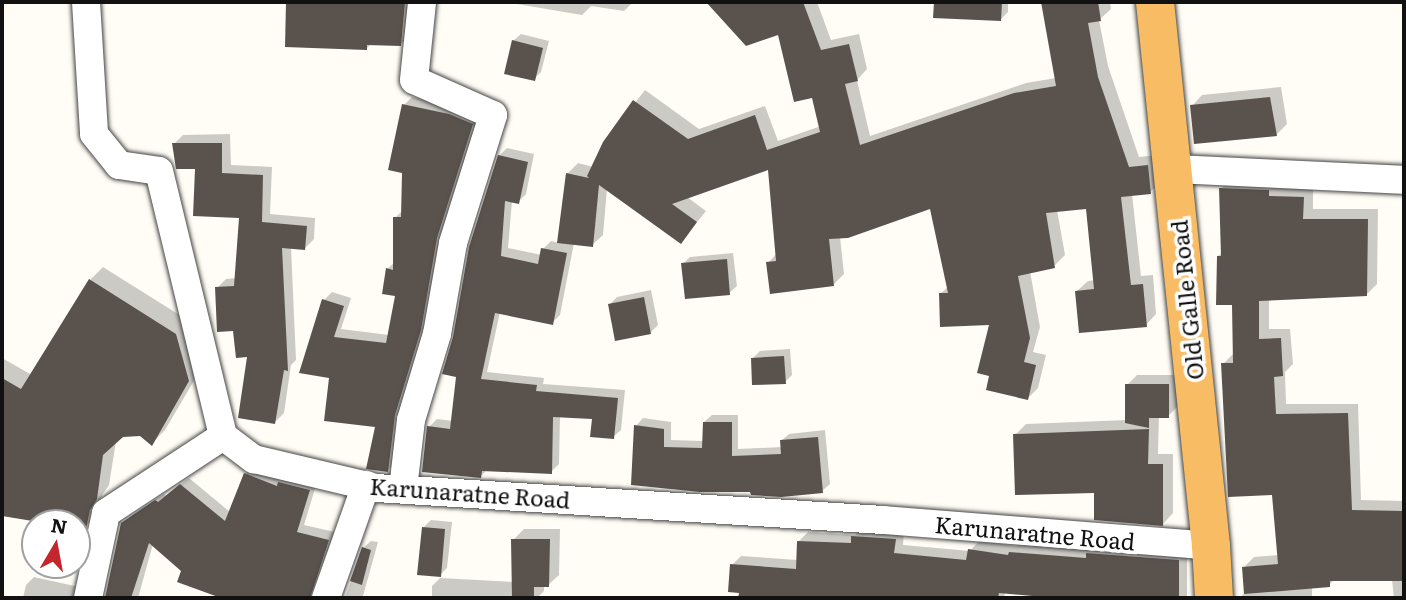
<!DOCTYPE html>
<style>
body{margin:0}
#map{position:relative;width:1406px;height:600px;overflow:hidden;background:#fffdf5;font-family:Literata,serif}
div>[style]{position:absolute}
.shadow>*{inset:0;background:#0003}
.building>*{inset:0;background:#5a524d}
.roads{filter:drop-shadow(0 0 2px #444) drop-shadow(0 0 2px #444)}
.minor>*{height:28px;margin:-14px;padding:0 14px;transform-origin:14px;border-radius:14px;background:#fff}
.trunk>*{height:38px;margin:-19px;padding:0 19px;transform-origin:19px;border-radius:19px;background:#f7bc64}
span{translate:-50% -50%;white-space:nowrap;text-align:center;line-height:1.15;-webkit-text-stroke:7px #fff;paint-order:stroke}
.street-label{font-size:23px;color:#111}
.frame{position:absolute;inset:0;border:4px solid #111;pointer-events:none}
.north{position:absolute;left:21px;top:509px;width:70px;height:70px;box-sizing:border-box;background:#fff;border:2px solid #a0a0a0;border-radius:50%;rotate:10deg;font-size:19px;font-weight:700;line-height:28px;text-align:center;color:#111}
.north::after{content:'';display:block;margin:auto;width:24px;height:32px;background:#c4262e;clip-path:polygon(50% 0,100% 100%,50% 72%,0 100%)}
</style>
<div id="map">
<div class="shadow">
<i style="clip-path:polygon(288px 2px,414px 2px,411px 34px,400px 45px,371px 44px,367px 48px,287px 45px)"></i>
<i style="clip-path:polygon(505px 2px,633px 2px,624px 11px,591px 6px,582px 15px)"></i>
<i style="clip-path:polygon(712px 2px,817px 2px,831px 40px,859px 34px,867px 69px,857px 80px,870px 136px,1026px 83px,1056px 78px,1044px 2px,1110px 2px,1111px 9px,1099px 20px,1108px 66px,1139px 157px,1158px 155px,1161px 182px,1150px 192px,1132px 194px,1141px 276px,1153px 275px,1156px 314px,1146px 325px,1077px 291px,1088px 281px,1095px 280px,1087px 207px,1057px 210px,1065px 255px,1054px 266px,1030px 271px,1040px 327px,1033px 352px,1046px 355px,1038px 388px,1028px 398px,991px 375px,991px 323px,940px 294px,949px 286px,932px 207px,840px 237px,844px 274px,833px 285px,768px 263px,777px 253px,769px 168px,687px 197px,706px 211px,681px 242px,607px 189px,603px 235px,592px 245px,574px 243px,560px 315px,552px 323px,500px 312px,487px 372px,544px 378px,543px 384px,625px 390px,621px 430px,613px 437px,593px 417px,560px 416px,559px 464px,551px 472px,487px 470px,481px 476px,429px 427px,437px 419px,453px 421px,499px 156px,507px 148px,534px 154px,526px 194px,518px 202px,512px 201px,508px 248px,542px 255px,543px 249px,551px 241px,559px 243px,567px 174px,578px 163px,593px 167px,604px 143px,645px 90px,699px 129px,765px 106px,778px 141px,821px 126px,814px 96px,779px 33px,717px 11px)"></i>
<i style="clip-path:polygon(950px 2px,1008px 2px,1008px 12px,1001px 19px,950px 17px)"></i>
<i style="clip-path:polygon(521px 34px,549px 41px,541px 72px,534px 79px,513px 41px)"></i>
<i style="clip-path:polygon(1281px 87px,1287px 124px,1276px 135px,1192px 106px,1202px 95px)"></i>
<i style="clip-path:polygon(412px 97px,458px 106px,480px 116px,396px 462px,388px 470px,377px 426px,331px 377px,324px 300px,332px 292px,351px 298px,341px 329px,389px 335px,397px 294px,387px 269px,395px 262px,395px 218px,403px 210px,404px 105px)"></i>
<i style="clip-path:polygon(230px 134px,231px 165px,272px 167px,270px 214px,315px 218px,314px 239px,305px 248px,291px 247px,296px 360px,291px 365px,284px 413px,275px 422px,249px 355px,217px 288px,226px 279px,236px 278px,241px 216px,174px 144px,183px 135px)"></i>
<i style="clip-path:polygon(1231px 178px,1313px 187px,1313px 209px,1378px 209px,1377px 284px,1366px 295px,1269px 299px,1269px 329px,1290px 329px,1293px 364px,1285px 372px,1286px 404px,1358px 404px,1361px 500px,1404px 501px,1404px 598px,1394px 598px,1392px 580px,1335px 579px,1329px 585px,1312px 586px,1312px 598px,1239px 598px,1246px 592px,1244px 567px,1254px 557px,1279px 555px,1274px 493px,1223px 364px,1234px 353px,1233px 303px,1218px 256px,1223px 252px,1221px 189px)"></i>
<i style="clip-path:polygon(733px 253px,737px 286px,729px 293px,683px 264px,690px 257px)"></i>
<i style="clip-path:polygon(103px 267px,189px 321px,202px 367px,165px 430px,152px 443px,141px 434px,122px 435px,116px 441px,109px 485px,102px 495px,98px 514px,85px 527px,77px 526px,77px 523px,2px 515px,2px 358px,32px 375px,90px 280px)"></i>
<i style="clip-path:polygon(651px 290px,658px 325px,650px 333px,610px 304px,617px 297px)"></i>
<i style="clip-path:polygon(790px 349px,792px 375px,785px 382px,752px 359px,760px 351px)"></i>
<i style="clip-path:polygon(1137px 375px,1178px 375px,1178px 406px,1168px 416px,1159px 416px,1158px 454px,1173px 454px,1173px 513px,1163px 524px,1096px 491px,1015px 435px,1026px 424px,1127px 420px,1127px 385px)"></i>
<i style="clip-path:polygon(712px 415px,738px 415px,738px 449px,782px 447px,781px 441px,789px 434px,825px 430px,830px 484px,822px 491px,700px 490px,636px 426px,643px 418px,671px 422px,671px 440px,704px 441px,704px 422px)"></i>
<i style="clip-path:polygon(253px 466px,317px 482px,304px 525px,335px 532px,320px 598px,219px 598px,153px 544px,138px 598px,107px 598px,122px 524px,131px 516px,164px 494px,166px 496px,189px 478px,230px 512px,245px 474px)"></i>
<i style="clip-path:polygon(431px 520px,452px 522px,447px 568px,440px 575px,424px 527px)"></i>
<i style="clip-path:polygon(862px 528px,904px 531px,903px 545px,970px 551px,979px 541px,1017px 546px,1019px 544px,1187px 552px,1187px 598px,1047px 598px,1005px 592px,1004px 598px,740px 598px,732px 565px,741px 556px,798px 560px,799px 541px,808px 532px,855px 535px)"></i>
<i style="clip-path:polygon(524px 529px,560px 529px,559px 575px,548px 585px,544px 586px,544px 591px,537px 598px,432px 598px,432px 586px,440px 578px,514px 582px,513px 540px)"></i>
<i style="clip-path:polygon(371px 541px,378px 542px,363px 596px,371px 598px,345px 598px,363px 548px)"></i>
<i style="clip-path:polygon(34px 577px,79px 587px,81px 598px,23px 598px,26px 585px)"></i>
</div>
<div class="building">
<i style="clip-path:polygon(286px 2px,405px 2px,401px 46px,367px 45px,367px 50px,285px 47px)"></i>
<i style="clip-path:polygon(706px 2px,803px 2px,821px 50px,849px 44px,858px 81px,845px 84px,860px 145px,1014px 93px,1056px 86px,1041px 2px,1098px 2px,1101px 21px,1088px 23px,1098px 77px,1129px 167px,1148px 165px,1151px 194px,1121px 197px,1131px 285px,1143px 284px,1147px 327px,1079px 333px,1075px 291px,1094px 289px,1086px 209px,1046px 213px,1055px 268px,1018px 276px,1030px 338px,1024px 362px,1036px 365px,1028px 400px,986px 390px,989px 376px,977px 373px,989px 325px,940px 327px,939px 293px,948px 293px,930px 209px,848px 238px,829px 239px,834px 286px,770px 294px,766px 262px,776px 261px,768px 170px,672px 204px,697px 222px,681px 244px,599px 185px,593px 247px,557px 243px,566px 173px,589px 178px,587px 176px,603px 142px,633px 100px,688px 139px,755px 115px,767px 150px,820px 132px,812px 98px,794px 102px,778px 35px,746px 46px)"></i>
<i style="clip-path:polygon(934px 2px,1002px 2px,1001px 21px,933px 18px)"></i>
<i style="clip-path:polygon(512px 40px,543px 48px,535px 81px,504px 74px)"></i>
<i style="clip-path:polygon(1270px 97px,1277px 136px,1194px 144px,1190px 105px)"></i>
<i style="clip-path:polygon(402px 104px,449px 114px,473px 124px,437px 238px,421px 330px,395px 415px,388px 472px,366px 469px,375px 427px,324px 421px,329px 378px,299px 373px,322px 299px,344px 306px,334px 337px,386px 343px,395px 296px,382px 294px,386px 268px,393px 270px,393px 217px,401px 217px,402px 173px,388px 170px)"></i>
<i style="clip-path:polygon(172px 143px,222px 143px,222px 173px,263px 175px,262px 222px,307px 226px,305px 250px,282px 248px,288px 371px,284px 370px,275px 424px,238px 418px,247px 357px,236px 358px,233px 331px,217px 332px,215px 287px,234px 286px,239px 218px,193px 216px,195px 169px,176px 169px)"></i>
<i style="clip-path:polygon(498px 155px,528px 162px,519px 204px,505px 201px,501px 256px,538px 264px,541px 248px,567px 253px,553px 325px,495px 313px,481px 379px,537px 385px,536px 391px,618px 398px,614px 439px,590px 437px,592px 419px,553px 417px,552px 474px,482px 471px,481px 478px,422px 472px,427px 426px,450px 429px,456px 377px,442px 374px,453px 337px,469px 247px)"></i>
<i style="clip-path:polygon(1219px 188px,1269px 190px,1269px 196px,1304px 197px,1303px 219px,1368px 219px,1367px 296px,1259px 301px,1259px 339px,1281px 338px,1283px 376px,1274px 377px,1276px 414px,1348px 413px,1352px 510px,1404px 511px,1404px 581px,1330px 581px,1330px 587px,1244px 594px,1242px 567px,1278px 564px,1272px 495px,1228px 497px,1221px 363px,1233px 363px,1232px 305px,1216px 305px,1217px 256px,1221px 256px)"></i>
<i style="clip-path:polygon(727px 259px,730px 295px,685px 299px,681px 263px)"></i>
<i style="clip-path:polygon(89px 279px,176px 334px,189px 381px,152px 446px,140px 436px,123px 437px,103px 455px,97px 499px,90px 510px,86px 529px,77px 528px,77px 523px,45px 523px,2px 516px,2px 378px,21px 389px)"></i>
<i style="clip-path:polygon(644px 297px,651px 334px,615px 341px,608px 304px)"></i>
<i style="clip-path:polygon(784px 356px,786px 384px,752px 385px,751px 358px)"></i>
<i style="clip-path:polygon(1125px 384px,1169px 384px,1169px 418px,1149px 418px,1149px 428px,1125px 423px)"></i>
<i style="clip-path:polygon(703px 422px,732px 422px,732px 456px,781px 454px,780px 440px,818px 437px,823px 493px,781px 497px,751px 495px,750px 492px,700px 492px,631px 485px,634px 425px,664px 429px,664px 447px,702px 448px)"></i>
<i style="clip-path:polygon(1149px 429px,1148px 464px,1163px 464px,1163px 526px,1094px 520px,1094px 493px,1015px 495px,1013px 434px)"></i>
<i style="clip-path:polygon(244px 473px,277px 486px,278px 482px,310px 490px,297px 532px,329px 540px,310px 598px,221px 598px,177px 582px,181px 571px,149px 543px,131px 598px,105px 598px,121px 523px,155px 500px,158px 502px,180px 484px,225px 521px)"></i>
<i style="clip-path:polygon(422px 527px,445px 529px,441px 577px,417px 575px)"></i>
<i style="clip-path:polygon(851px 536px,896px 539px,894px 553px,966px 560px,968px 549px,1008px 555px,1009px 552px,1086px 558px,1086px 553px,1179px 560px,1179px 598px,1055px 598px,999px 593px,998px 598px,738px 598px,739px 593px,728px 592px,730px 564px,796px 569px,797px 541px,851px 543px)"></i>
<i style="clip-path:polygon(511px 539px,550px 539px,549px 587px,534px 587px,534px 598px,512px 598px)"></i>
<i style="clip-path:polygon(362px 547px,371px 550px,362px 585px,350px 581px)"></i>
</div>
<div class="roads">
<div class="minor">
<i style="left:86px;top:2px;width:132px;rotate:86.5deg"></i>
<i style="left:94px;top:134px;width:40px;rotate:51deg"></i>
<i style="left:119px;top:165px;width:40px;rotate:8.5deg"></i>
<i style="left:159px;top:171px;width:273px;rotate:76.4deg"></i>
<i style="left:223px;top:436px;width:39px;rotate:37deg"></i>
<i style="left:254px;top:459px;width:125px;rotate:13.4deg"></i>
<i style="left:376px;top:488px;width:508px;rotate:3.61deg"></i>
<i style="left:883px;top:520px;width:329px;rotate:4.5deg"></i>
<i style="left:1173px;top:169px;width:231px;rotate:2.7deg"></i>
<i style="left:403px;top:489px;width:69px;rotate:-83.4deg"></i>
<i style="left:411px;top:420px;width:90px;rotate:-73.2deg"></i>
<i style="left:437px;top:334px;width:92px;rotate:-80deg"></i>
<i style="left:453px;top:243px;width:134px;rotate:-72.6deg"></i>
<i style="left:493px;top:115px;width:86px;rotate:-156.1deg"></i>
<i style="left:414px;top:80px;width:78px;rotate:-84.1deg"></i>
<i style="left:88px;top:598px;width:87px;rotate:-78deg"></i>
<i style="left:106px;top:513px;width:140px;rotate:-33.3deg"></i>
<i style="left:326px;top:598px;width:120px;rotate:-70.5deg"></i>
</div>
<div class="trunk">
<i style="left:1155px;top:2px;width:547px;rotate:84.12deg"></i>
<i style="left:1211px;top:546px;width:52px;rotate:86.7deg"></i>
</div>
</div>
<div class="street-label">
<span style="left:1186px;top:300px;rotate:-96deg">Old Galle Road</span>
<span style="left:470px;top:492px;rotate:4deg">Karunaratne Road</span>
<span style="left:1035px;top:532px;rotate:5deg">Karunaratne Road</span>
</div>
<div class="frame"></div>
<div class="north">N</div>
</div>
